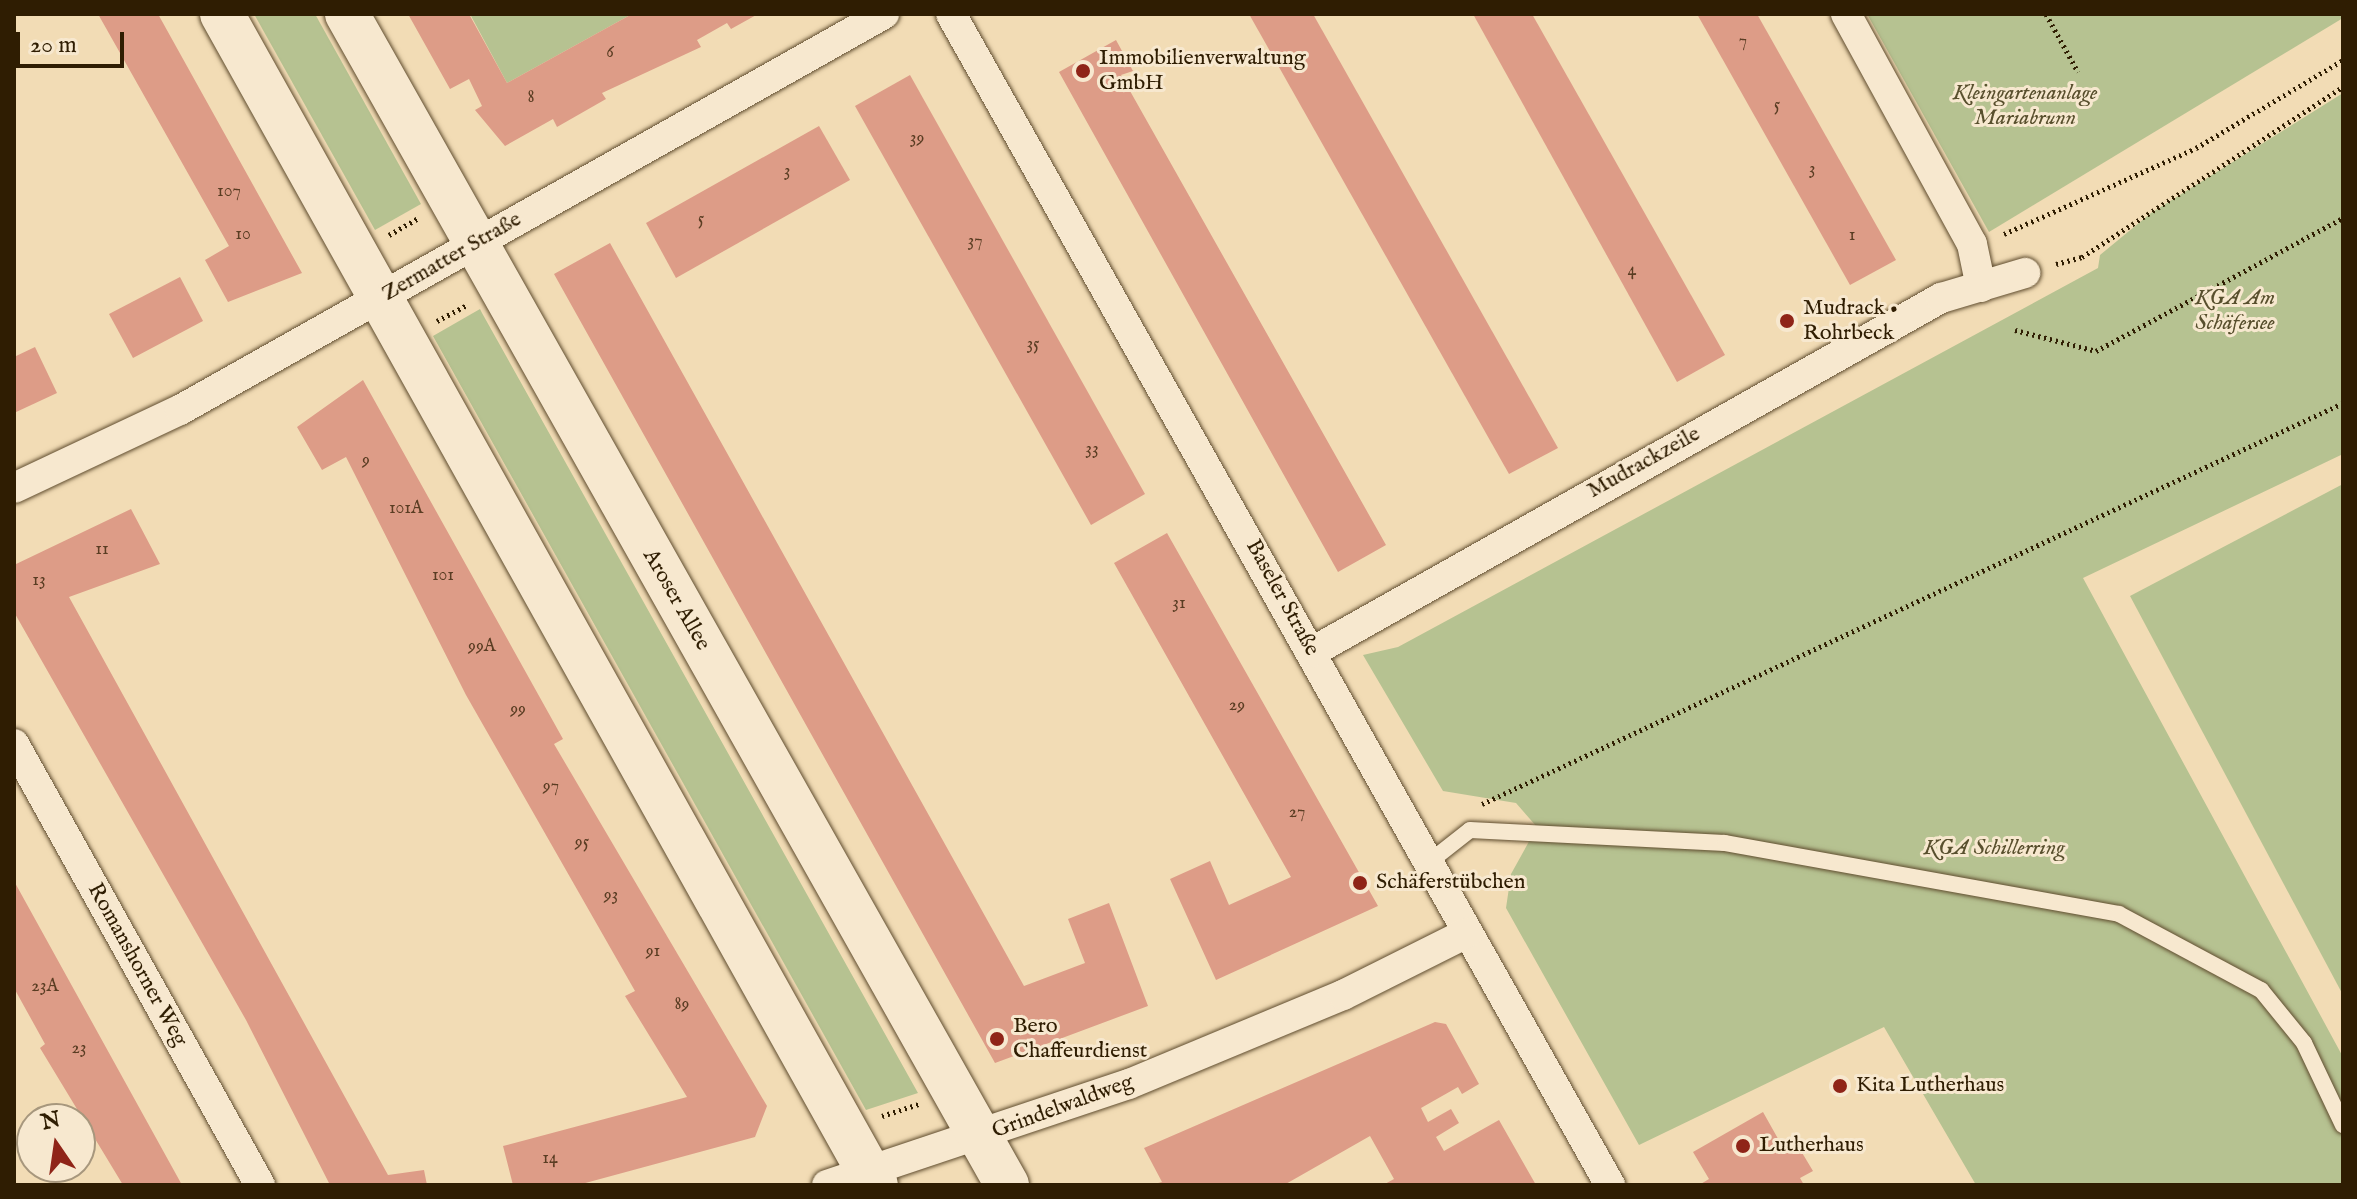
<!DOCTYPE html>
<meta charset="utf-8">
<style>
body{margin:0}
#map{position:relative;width:2357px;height:1199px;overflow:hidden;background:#f2dcb5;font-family:"IM FELL English",serif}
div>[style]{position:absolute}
.green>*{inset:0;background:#b6c291}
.building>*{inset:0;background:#dd9c87}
.path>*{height:5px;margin-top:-2.5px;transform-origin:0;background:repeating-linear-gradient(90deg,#2f1d02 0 2px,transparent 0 6px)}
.roads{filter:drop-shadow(0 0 2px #604d2f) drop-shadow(0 0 2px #604d2f)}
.service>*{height:16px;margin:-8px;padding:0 8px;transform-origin:8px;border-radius:8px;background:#f7e8cf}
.minor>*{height:30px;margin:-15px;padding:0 15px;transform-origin:15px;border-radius:15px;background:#f7e8cf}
.secondary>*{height:44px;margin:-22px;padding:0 22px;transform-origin:22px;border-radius:22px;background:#f7e8cf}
.dots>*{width:22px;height:22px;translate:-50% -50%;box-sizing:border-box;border:4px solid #f7e8cf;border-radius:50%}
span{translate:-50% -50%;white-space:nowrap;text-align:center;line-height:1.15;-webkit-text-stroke:6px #f7e8cf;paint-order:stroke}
.number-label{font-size:18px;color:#5a3d23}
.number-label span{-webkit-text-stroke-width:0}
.poi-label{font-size:22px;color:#2f1d02}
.left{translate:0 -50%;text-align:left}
.park-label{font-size:22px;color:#584f2d;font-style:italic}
.street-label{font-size:22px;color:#2f1d02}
.frame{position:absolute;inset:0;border:16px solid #2f1d02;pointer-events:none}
.north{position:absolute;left:16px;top:1103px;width:80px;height:80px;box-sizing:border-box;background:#f7e8cf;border:2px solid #a7977d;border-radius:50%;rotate:347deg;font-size:22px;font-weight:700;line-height:32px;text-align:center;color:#2f1d02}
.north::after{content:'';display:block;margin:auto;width:28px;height:36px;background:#8f2418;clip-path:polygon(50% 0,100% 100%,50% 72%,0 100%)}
.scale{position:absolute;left:16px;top:32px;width:108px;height:36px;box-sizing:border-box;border:4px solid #2f1d02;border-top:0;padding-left:10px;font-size:24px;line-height:28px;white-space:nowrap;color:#2f1d02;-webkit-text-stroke:6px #f7e8cf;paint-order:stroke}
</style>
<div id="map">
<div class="green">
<i style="clip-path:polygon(254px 14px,315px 14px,421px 204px,375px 230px)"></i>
<i style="clip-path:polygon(470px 14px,632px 14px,507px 83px)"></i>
<i style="clip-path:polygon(1867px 14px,2343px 14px,2343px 18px,1989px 232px)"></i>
<i style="clip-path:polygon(2343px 93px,2343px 454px,2083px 578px,2343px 1057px,2343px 1185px,1976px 1185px,1884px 1027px,1639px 1145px,1506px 908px,1511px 874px,1537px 827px,1516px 803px,1443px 791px,1363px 655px,1398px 647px,2098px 268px,2100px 255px,2151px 213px)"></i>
<i style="clip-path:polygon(480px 309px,482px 313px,918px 1093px,866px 1110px,433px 336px)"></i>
<i style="clip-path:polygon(2343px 484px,2343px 995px,2130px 596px)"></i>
</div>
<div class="building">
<i style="clip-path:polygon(98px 14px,158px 14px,302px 273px,228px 302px,205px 260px,229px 246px)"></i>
<i style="clip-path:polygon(408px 14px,469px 14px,507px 83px,632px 14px,758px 14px,731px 29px,727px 23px,697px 40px,701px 47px,602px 93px,606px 99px,557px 127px,553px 119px,505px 146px,475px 110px,482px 106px,469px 79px,450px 89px)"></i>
<i style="clip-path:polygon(1249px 14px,1313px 14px,1558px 448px,1509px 474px)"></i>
<i style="clip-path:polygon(1473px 14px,1532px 14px,1725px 355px,1677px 382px)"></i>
<i style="clip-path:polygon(1697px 14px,1757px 14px,1896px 260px,1850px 285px)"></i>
<i style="clip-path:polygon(1116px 40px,1133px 71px,1121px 75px,1386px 545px,1338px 572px,1059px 72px)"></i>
<i style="clip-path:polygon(910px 75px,1145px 494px,1091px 525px,855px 106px)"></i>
<i style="clip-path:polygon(819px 126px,850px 180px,676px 278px,646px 223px)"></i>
<i style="clip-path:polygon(610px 243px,1024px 986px,1085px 963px,1068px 919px,1109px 903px,1148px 1006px,995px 1063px,554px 274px)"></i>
<i style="clip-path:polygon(180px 277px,203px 321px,133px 358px,109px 314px)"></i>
<i style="clip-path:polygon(35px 347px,57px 393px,14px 413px,14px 357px)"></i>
<i style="clip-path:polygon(363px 380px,563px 739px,554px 744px,767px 1106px,755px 1137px,578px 1185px,513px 1185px,503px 1146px,687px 1097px,625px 996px,635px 991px,466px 695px,346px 457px,322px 470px,297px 427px)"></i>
<i style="clip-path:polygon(131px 509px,160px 564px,69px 597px,388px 1175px,424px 1170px,427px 1185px,330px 1185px,246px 1020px,14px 612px,14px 565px)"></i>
<i style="clip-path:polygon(1167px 533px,1378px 906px,1216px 980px,1170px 879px,1210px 861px,1229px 905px,1291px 877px,1114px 563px)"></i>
<i style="clip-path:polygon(14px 881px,182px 1185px,123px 1185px,40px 1048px,45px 1044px,14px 988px)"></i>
<i style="clip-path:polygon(1435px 1022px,1446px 1024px,1479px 1084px,1462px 1094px,1458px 1087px,1421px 1108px,1428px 1122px,1451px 1109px,1459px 1123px,1436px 1137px,1444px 1151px,1499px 1120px,1536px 1185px,1383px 1185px,1394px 1179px,1370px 1136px,1284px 1185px,1150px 1185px,1162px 1182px,1144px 1148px)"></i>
<i style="clip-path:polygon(1763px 1112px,1786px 1153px,1798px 1146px,1813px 1171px,1800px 1178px,1804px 1185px,1699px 1185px,1709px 1179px,1693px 1152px)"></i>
</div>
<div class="path">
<i style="left:2046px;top:14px;width:66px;rotate:61.1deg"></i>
<i style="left:2004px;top:234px;width:210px;rotate:-24.1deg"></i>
<i style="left:2196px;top:148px;width:171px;rotate:-30.9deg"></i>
<i style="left:389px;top:235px;width:34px;rotate:-30deg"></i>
<i style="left:2056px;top:264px;width:27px;rotate:-15deg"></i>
<i style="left:2082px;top:257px;width:311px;rotate:-33.1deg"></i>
<i style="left:437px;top:321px;width:34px;rotate:-28deg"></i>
<i style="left:2015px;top:330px;width:84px;rotate:14.5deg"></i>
<i style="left:2096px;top:351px;width:281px;rotate:-28.3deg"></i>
<i style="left:1482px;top:804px;width:950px;rotate:-24.97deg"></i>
<i style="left:882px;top:1116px;width:39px;rotate:-18deg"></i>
</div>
<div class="roads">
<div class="service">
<i style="left:1428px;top:863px;width:53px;rotate:-38.2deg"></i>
<i style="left:1470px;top:830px;width:255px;rotate:2.9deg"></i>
<i style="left:1725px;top:843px;width:400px;rotate:10.2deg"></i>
<i style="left:2119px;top:914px;width:161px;rotate:28.2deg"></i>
<i style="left:2261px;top:990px;width:68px;rotate:50.9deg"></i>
<i style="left:2304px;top:1043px;width:91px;rotate:64.6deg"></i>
</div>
<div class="minor">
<i style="left:951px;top:14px;width:1344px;rotate:60.63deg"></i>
<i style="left:1846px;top:14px;width:262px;rotate:61.3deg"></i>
<i style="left:1972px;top:244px;width:44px;rotate:78.2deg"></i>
<i style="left:14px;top:488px;width:183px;rotate:-25.2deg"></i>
<i style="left:180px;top:410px;width:808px;rotate:-29.36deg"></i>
<i style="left:1312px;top:652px;width:722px;rotate:-29.37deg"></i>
<i style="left:1941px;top:298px;width:88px;rotate:-16.6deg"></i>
<i style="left:14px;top:744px;width:505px;rotate:60.85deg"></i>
<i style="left:827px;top:1185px;width:318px;rotate:-18.5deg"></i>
<i style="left:1129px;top:1084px;width:232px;rotate:-22.6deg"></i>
<i style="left:1343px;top:995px;width:139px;rotate:-26.6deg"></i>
</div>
<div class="secondary">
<i style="left:222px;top:14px;width:1341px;rotate:60.82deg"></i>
<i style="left:347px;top:14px;width:1344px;rotate:60.59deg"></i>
</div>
</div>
<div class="dots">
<i style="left:1083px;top:71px;background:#8f2418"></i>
<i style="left:1787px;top:321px;background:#8f2418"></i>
<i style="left:1360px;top:883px;background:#8f2418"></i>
<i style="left:997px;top:1039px;background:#8f2418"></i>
<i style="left:1840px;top:1086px;background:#8f2418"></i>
<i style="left:1743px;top:1146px;background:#8f2418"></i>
</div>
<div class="number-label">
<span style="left:1743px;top:42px">7</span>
<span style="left:610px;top:53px">6</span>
<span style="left:531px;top:98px">8</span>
<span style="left:1777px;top:106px">5</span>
<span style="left:917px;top:139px">39</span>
<span style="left:1812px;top:170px">3</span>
<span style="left:787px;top:172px">3</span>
<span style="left:229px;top:192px">107</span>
<span style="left:701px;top:220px">5</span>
<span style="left:243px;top:235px">10</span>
<span style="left:1852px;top:236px">1</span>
<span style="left:975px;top:242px">37</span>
<span style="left:1632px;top:271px">4</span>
<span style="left:1033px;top:345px">35</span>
<span style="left:1092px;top:450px">33</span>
<span style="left:366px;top:461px">9</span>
<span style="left:406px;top:509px">101A</span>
<span style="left:102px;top:550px">11</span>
<span style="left:443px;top:576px">101</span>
<span style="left:39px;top:581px">13</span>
<span style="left:1179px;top:604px">31</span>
<span style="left:482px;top:647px">99A</span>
<span style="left:1237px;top:706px">29</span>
<span style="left:518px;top:710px">99</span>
<span style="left:551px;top:787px">97</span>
<span style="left:1297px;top:813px">27</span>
<span style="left:582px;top:843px">95</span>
<span style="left:611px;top:896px">93</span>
<span style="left:653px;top:952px">91</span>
<span style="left:45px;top:987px">23A</span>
<span style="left:682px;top:1005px">89</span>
<span style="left:79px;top:1049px">23</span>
<span style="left:550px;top:1159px">14</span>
</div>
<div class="poi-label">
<span class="left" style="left:1099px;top:71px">Immobilienverwaltung<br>GmbH</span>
<span class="left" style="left:1803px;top:321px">Mudrack •<br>Rohrbeck</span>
<span class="left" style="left:1376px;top:883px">Schäferstübchen</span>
<span class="left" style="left:1013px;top:1039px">Bero<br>Chaffeurdienst</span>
<span class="left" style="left:1856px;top:1086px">Kita Lutherhaus</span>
<span class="left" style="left:1759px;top:1146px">Lutherhaus</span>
</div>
<div class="park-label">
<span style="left:2025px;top:106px">Kleingartenanlage<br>Mariabrunn</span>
<span style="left:2235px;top:311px">KGA Am<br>Schäfersee</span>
<span style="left:1994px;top:849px">KGA Schillerring</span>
</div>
<div class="street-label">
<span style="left:452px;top:257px;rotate:-30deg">Zermatter Straße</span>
<span style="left:1644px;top:463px;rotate:-29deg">Mudrackzeile</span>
<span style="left:1282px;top:598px;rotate:61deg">Baseler Straße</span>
<span style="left:676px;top:600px;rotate:60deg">Aroser Allee</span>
<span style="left:137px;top:965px;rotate:61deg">Romanshorner Weg</span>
<span style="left:1063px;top:1107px;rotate:-20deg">Grindelwaldweg</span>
</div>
<div class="frame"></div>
<div class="north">N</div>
<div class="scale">20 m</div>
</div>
